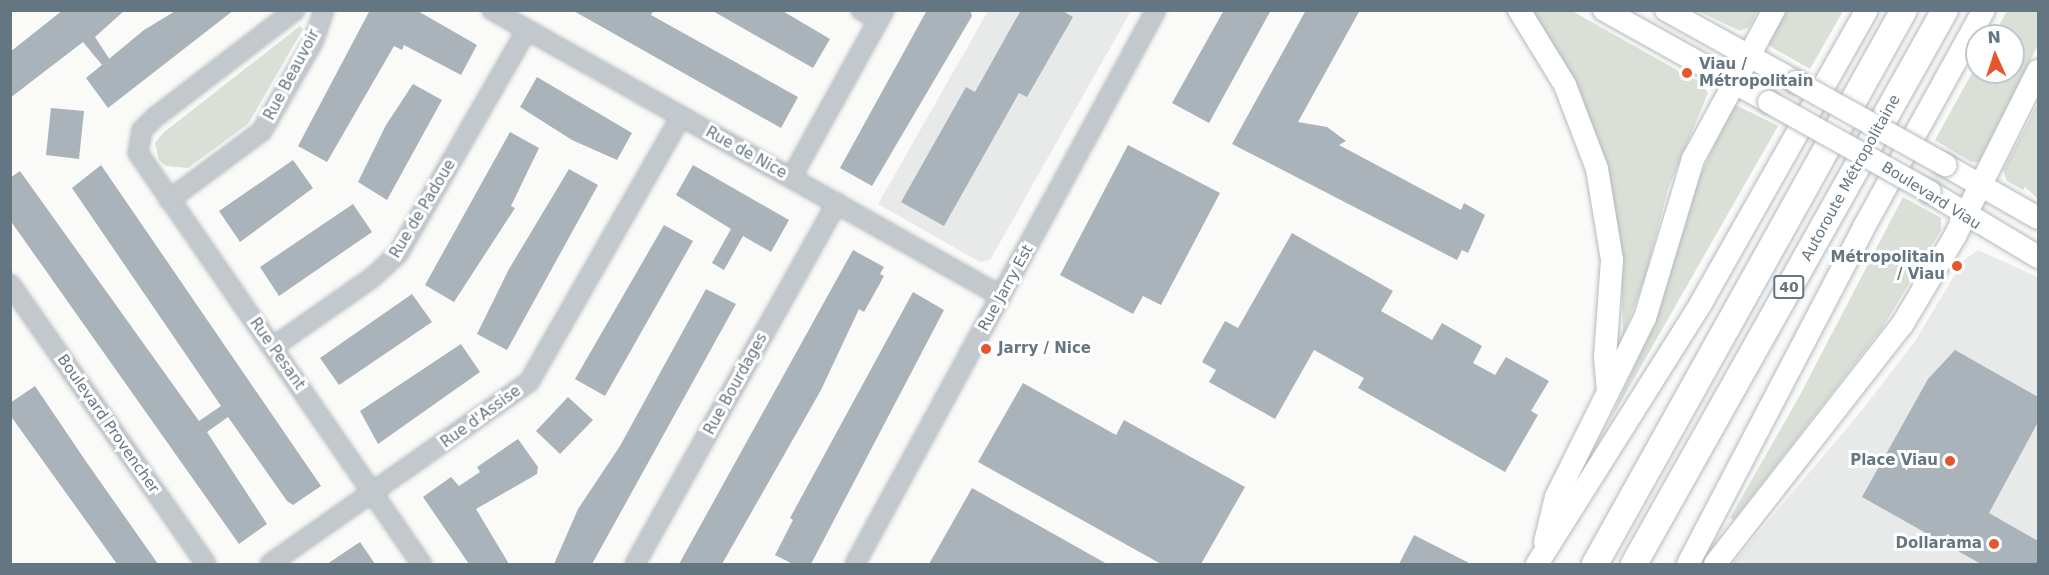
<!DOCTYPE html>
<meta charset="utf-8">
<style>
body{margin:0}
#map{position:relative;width:2049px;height:575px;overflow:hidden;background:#fafaf8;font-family:"DejaVu Sans",sans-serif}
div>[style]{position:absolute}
.built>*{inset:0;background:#e8e9e9}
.green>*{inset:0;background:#dadfd7}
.building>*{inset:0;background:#aab3b9}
.roads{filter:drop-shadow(0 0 2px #b5babe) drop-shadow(0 0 2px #b5babe)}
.minor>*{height:18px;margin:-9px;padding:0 9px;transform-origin:9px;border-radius:9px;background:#c3c8cc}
.major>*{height:22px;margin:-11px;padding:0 11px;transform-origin:11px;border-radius:11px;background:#fff}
.highway>*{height:26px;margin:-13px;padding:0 13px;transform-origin:13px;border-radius:13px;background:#fff}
.bridges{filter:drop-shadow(0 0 2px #b5babe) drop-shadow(0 0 2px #b5babe)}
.major-bridge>*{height:22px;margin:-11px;padding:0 11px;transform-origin:11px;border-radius:11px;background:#fff}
.dots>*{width:16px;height:16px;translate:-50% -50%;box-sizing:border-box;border:3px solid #fff;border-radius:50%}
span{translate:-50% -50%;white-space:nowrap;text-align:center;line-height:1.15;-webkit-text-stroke:6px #fff;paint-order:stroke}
.shield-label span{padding:2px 4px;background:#fff;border:2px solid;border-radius:4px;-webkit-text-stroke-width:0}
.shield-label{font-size:14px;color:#657683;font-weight:700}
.poi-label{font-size:15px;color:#657683;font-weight:700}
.left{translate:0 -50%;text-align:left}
.right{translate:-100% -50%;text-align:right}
.street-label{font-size:15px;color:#657683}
.frame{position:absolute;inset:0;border:12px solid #657683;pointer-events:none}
.north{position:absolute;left:1965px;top:24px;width:60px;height:60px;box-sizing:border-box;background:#fff;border:2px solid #c1c8cd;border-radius:50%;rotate:357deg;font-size:16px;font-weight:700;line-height:24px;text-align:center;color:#657683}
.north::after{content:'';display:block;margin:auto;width:21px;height:27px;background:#e4572e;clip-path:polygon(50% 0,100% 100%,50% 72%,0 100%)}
</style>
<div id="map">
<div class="built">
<i style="clip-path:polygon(988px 11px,1131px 11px,990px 260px,980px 262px,878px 204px)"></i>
<i style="clip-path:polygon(1978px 250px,2038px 277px,2038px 564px,1732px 564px,1863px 409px,1915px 341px,1963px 261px)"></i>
</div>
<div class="green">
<i style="clip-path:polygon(1531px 11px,1572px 11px,1677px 70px,1684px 78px,1686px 75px,1700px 82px,1708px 93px,1668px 189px,1645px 278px,1623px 336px,1621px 253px,1602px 150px,1576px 85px)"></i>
<i style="clip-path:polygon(1698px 11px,1758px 11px,1749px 27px,1740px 31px)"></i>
<i style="clip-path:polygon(1785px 11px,1843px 11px,1810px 69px,1766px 44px)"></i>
<i style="clip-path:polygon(2007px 11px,2038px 11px,2038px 45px,1979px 162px,1971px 162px,1935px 140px,1977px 64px,1977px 72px,2013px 72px,2013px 36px,1993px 36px)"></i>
<i style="clip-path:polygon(300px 26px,303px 29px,248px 124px,188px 168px,166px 166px,159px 160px,155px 143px,163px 133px)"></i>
<i style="clip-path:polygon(2038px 103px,2038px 199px,2025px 187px,2023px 190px,2007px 181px,2003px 170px)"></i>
<i style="clip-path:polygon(1734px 104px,1778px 126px,1607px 426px,1655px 321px,1698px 180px)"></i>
<i style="clip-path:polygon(1903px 197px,1941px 218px,1941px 230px,1883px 327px,1734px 520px,1730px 518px,1800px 395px)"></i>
</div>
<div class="building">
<i style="clip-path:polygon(63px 10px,125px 10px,95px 37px,110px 60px,102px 65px,83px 42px,10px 98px,10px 52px)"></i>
<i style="clip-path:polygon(177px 10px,234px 10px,108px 108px,86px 78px,144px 30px)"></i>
<i style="clip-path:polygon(370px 10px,416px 10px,477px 45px,461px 75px,404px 45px,402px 50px,394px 46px,327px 162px,298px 146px)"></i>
<i style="clip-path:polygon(572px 10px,654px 10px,651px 15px,798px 97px,781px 128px)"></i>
<i style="clip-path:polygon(711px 10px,781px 10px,830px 39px,813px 68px)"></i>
<i style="clip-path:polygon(927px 10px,970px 10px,972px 16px,872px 186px,840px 168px)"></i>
<i style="clip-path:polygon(1021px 10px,1061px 10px,1073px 17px,1027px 97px,1019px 93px,944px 226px,901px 202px,966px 87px,975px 92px)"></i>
<i style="clip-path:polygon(1224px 10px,1271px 10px,1209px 123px,1172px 103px)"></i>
<i style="clip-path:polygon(1306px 10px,1360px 10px,1298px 122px,1327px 127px,1346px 141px,1339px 145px,1461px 210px,1464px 203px,1485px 215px,1468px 253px,1462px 250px,1457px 260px,1232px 144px)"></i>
<i style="clip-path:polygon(537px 77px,632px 133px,617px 160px,572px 140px,520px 107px)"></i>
<i style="clip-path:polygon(413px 84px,442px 100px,387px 200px,358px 182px,386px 125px)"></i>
<i style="clip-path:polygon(51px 108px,84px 111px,79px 159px,46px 155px)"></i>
<i style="clip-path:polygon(510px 132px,539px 148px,511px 206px,515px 208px,454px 302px,425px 285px)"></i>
<i style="clip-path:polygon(1128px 145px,1220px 193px,1161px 305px,1143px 296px,1133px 314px,1060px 275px)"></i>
<i style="clip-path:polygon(293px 160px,313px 188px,240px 242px,219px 211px)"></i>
<i style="clip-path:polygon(101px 165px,321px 486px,293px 505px,287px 501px,228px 417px,207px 432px,267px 524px,239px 544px,10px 220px,10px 178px,20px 171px,199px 421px,221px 406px,72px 188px)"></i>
<i style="clip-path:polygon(693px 165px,789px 220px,771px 252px,743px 236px,724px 270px,712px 263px,731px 229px,676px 195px)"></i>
<i style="clip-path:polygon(569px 169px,598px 185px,507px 350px,477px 334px,509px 269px)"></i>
<i style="clip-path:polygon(353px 204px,372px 232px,279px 296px,260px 267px)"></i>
<i style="clip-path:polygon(664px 225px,693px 241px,605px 396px,575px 379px)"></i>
<i style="clip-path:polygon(1292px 233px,1393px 291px,1381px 311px,1432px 340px,1442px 323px,1482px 346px,1473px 363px,1495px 375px,1506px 357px,1549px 381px,1531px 411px,1538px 415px,1505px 472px,1358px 388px,1364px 378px,1314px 350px,1275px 419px,1209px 382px,1216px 370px,1202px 362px,1225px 321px,1238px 328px)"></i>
<i style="clip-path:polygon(853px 250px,884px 267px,880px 274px,884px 276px,864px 312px,859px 309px,821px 390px,722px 564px,679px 564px)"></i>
<i style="clip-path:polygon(706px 289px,736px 304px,592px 564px,554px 564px,578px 509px,620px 446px)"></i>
<i style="clip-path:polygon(913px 292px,944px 310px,811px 564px,793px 564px,775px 555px,793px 520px,790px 518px)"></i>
<i style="clip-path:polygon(412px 294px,432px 322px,339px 385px,320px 358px)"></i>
<i style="clip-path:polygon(461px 344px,480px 372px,378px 444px,360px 411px)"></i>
<i style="clip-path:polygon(1955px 350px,2038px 397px,2038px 422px,1989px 513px,2038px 541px,2038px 564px,1981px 564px,1862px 497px,1928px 379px)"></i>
<i style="clip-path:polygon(1023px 383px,1116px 435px,1124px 420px,1245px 487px,1201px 564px,1161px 564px,978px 462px)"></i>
<i style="clip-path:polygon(35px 386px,85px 460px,158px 564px,117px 564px,10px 415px,10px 403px)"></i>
<i style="clip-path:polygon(568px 397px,593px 420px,560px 454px,536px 431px)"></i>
<i style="clip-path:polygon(518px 439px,538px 467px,537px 474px,476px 509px,509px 564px,469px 564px,423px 497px,451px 477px,459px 486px,480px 472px,477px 467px)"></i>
<i style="clip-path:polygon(972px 488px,1107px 564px,929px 564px)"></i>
<i style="clip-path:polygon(1414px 535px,1471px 564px,1399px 564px)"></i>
<i style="clip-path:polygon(360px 542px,375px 564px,327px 564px)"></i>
</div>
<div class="roads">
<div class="minor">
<i style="left:295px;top:10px;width:179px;rotate:142.5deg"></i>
<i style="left:153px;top:119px;width:16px;rotate:135deg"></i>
<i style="left:142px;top:130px;width:23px;rotate:100deg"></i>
<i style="left:138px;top:153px;width:500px;rotate:55.4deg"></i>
<i style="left:492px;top:10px;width:584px;rotate:29.33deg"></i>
<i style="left:861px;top:10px;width:20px;rotate:30deg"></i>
<i style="left:791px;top:178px;width:192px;rotate:-61deg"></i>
<i style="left:169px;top:200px;width:116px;rotate:-36.6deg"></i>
<i style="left:262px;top:131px;width:103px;rotate:-60.2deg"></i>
<i style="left:313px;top:42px;width:34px;rotate:-71deg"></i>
<i style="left:10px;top:284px;width:342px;rotate:55deg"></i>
<i style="left:273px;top:347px;width:122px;rotate:-35deg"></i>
<i style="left:373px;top:277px;width:34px;rotate:-43deg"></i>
<i style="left:398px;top:254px;width:258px;rotate:-60.1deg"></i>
<i style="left:270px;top:564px;width:317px;rotate:-35.1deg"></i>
<i style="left:529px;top:382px;width:305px;rotate:-60.2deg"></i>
<i style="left:635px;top:564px;width:414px;rotate:-60.8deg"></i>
<i style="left:855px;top:564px;width:630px;rotate:-61.48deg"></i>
</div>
<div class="major">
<i style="left:1519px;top:10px;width:88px;rotate:58.5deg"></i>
<i style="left:1565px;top:85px;width:90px;rotate:69.1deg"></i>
<i style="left:1597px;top:169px;width:92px;rotate:80.6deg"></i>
<i style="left:1612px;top:260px;width:97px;rotate:94.1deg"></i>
<i style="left:1605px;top:357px;width:35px;rotate:85deg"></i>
<i style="left:1604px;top:10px;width:189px;rotate:29.1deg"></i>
<i style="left:1666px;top:10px;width:149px;rotate:29deg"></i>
<i style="left:1945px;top:165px;width:107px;rotate:29.7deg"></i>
<i style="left:1930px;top:192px;width:126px;rotate:31deg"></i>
<i style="left:1545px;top:542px;width:46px;rotate:-76.3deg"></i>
<i style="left:1556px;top:497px;width:200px;rotate:-63.6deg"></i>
<i style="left:1645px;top:318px;width:166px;rotate:-73.2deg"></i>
<i style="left:1693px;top:159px;width:170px;rotate:-61.5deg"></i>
<i style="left:1537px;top:564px;width:306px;rotate:-57.8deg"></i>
<i style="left:1700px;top:305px;width:339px;rotate:-60.5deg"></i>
<i style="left:1688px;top:564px;width:380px;rotate:-62.4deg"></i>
<i style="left:1864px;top:227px;width:248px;rotate:-61.1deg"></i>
<i style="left:1715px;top:564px;width:303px;rotate:-52deg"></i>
<i style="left:1902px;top:325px;width:104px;rotate:-59.2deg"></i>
<i style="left:1955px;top:236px;width:185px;rotate:-63.3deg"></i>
</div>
<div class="highway">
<i style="left:1595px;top:564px;width:634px;rotate:-60.85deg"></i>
<i style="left:1634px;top:564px;width:635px;rotate:-60.69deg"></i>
</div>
</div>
<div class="bridges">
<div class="major-bridge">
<i style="left:1796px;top:82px;width:171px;rotate:29.1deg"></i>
<i style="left:1769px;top:102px;width:184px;rotate:29.2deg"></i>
</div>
</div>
<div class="dots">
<i style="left:1687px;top:73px;background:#e4572e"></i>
<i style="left:1957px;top:266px;background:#e4572e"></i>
<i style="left:986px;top:349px;background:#e4572e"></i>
<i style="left:1950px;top:461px;background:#e4572e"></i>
<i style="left:1994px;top:544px;background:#e4572e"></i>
</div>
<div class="shield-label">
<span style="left:1789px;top:287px">40</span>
</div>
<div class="poi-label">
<span class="left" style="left:1699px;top:73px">Viau /<br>Métropolitain</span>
<span class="right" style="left:1945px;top:266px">Métropolitain<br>/ Viau</span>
<span class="left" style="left:998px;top:349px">Jarry / Nice</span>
<span class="right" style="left:1938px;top:461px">Place Viau</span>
<span class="right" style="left:1982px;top:544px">Dollarama</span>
</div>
<div class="street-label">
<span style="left:292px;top:75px;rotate:-62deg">Rue Beauvoir</span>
<span style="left:746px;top:153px;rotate:29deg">Rue de Nice</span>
<span style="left:1851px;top:178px;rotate:-61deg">Autoroute Métropolitaine</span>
<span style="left:1931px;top:196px;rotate:32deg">Boulevard Viau</span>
<span style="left:423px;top:209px;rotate:-59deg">Rue de Padoue</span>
<span style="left:1006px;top:288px;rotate:-61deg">Rue Jarry Est</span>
<span style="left:277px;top:354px;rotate:55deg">Rue Pesant</span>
<span style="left:736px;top:384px;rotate:-61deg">Rue Bourdages</span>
<span style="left:481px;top:417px;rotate:-36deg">Rue d'Assise</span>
<span style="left:108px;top:424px;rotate:55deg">Boulevard Provencher</span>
</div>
<div class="frame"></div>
<div class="north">N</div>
</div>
